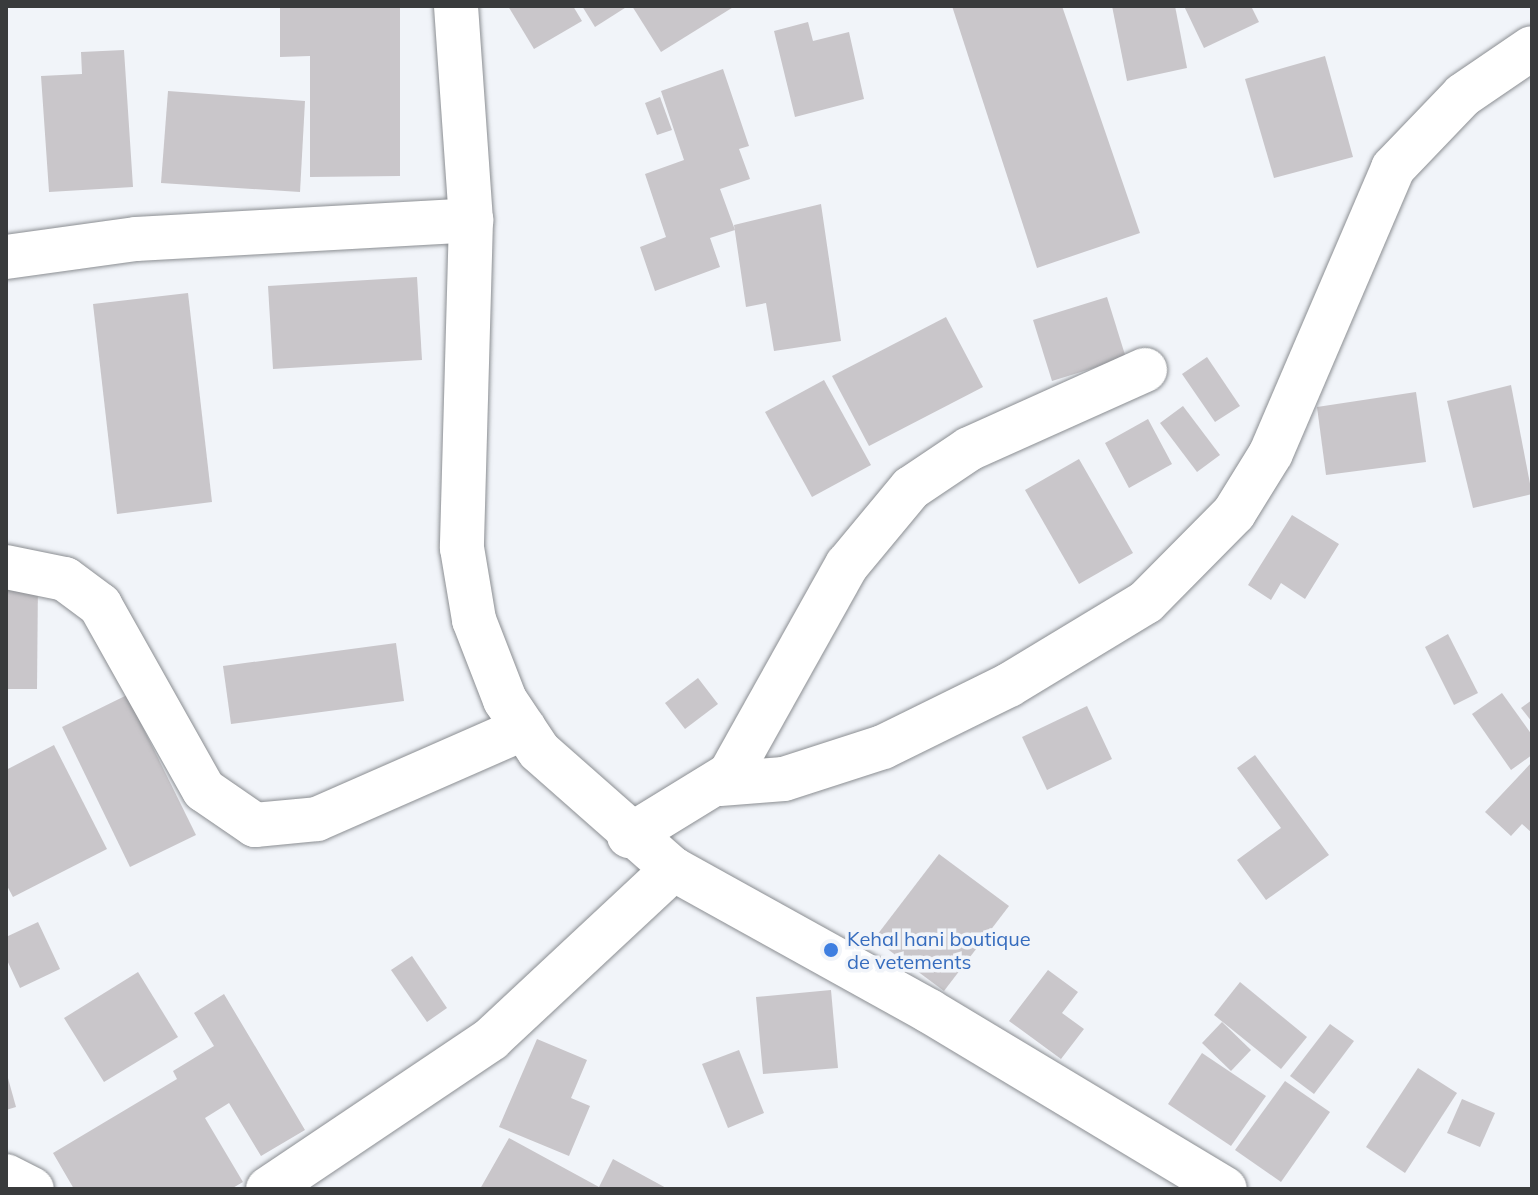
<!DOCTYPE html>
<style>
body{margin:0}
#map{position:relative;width:1538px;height:1195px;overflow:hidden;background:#f1f4f9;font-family:Mulish,sans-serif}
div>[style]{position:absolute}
.building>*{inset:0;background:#c9c6ca}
.roads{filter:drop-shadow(0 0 2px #8b8e92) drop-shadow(0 0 2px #8b8e92)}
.minor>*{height:44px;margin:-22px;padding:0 22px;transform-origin:22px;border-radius:22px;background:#fff}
.dots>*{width:22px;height:22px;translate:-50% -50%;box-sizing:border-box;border:4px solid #f1f4f9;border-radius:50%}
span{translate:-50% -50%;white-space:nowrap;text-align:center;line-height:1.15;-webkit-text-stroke:7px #f1f4f9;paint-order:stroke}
.shop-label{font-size:20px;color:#366cbe}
.left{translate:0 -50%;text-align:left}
.frame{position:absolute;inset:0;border:8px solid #393b3c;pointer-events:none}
</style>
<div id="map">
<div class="building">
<i style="clip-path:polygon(280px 6px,400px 6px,400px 176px,310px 177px,310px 56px,280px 57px)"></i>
<i style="clip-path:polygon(508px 6px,573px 6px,582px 21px,534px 49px)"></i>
<i style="clip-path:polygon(582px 6px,628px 6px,595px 27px)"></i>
<i style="clip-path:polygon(632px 6px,735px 6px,661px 52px)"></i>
<i style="clip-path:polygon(952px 6px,1062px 6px,1140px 233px,1037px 268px)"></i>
<i style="clip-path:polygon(1112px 6px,1175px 6px,1187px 68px,1127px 81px)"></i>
<i style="clip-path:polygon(1184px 6px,1251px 6px,1259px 22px,1204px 48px)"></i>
<i style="clip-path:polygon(808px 22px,813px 41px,849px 32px,864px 99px,795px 117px,774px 31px)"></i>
<i style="clip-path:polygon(124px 50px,133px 187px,49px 192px,41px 76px,82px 74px,81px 52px)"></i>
<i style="clip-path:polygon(1325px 56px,1353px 157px,1274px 178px,1245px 79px)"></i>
<i style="clip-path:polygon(723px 69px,749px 146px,739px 149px,750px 179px,720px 189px,735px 230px,710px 238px,720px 267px,655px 291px,640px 247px,666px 237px,645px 174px,684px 160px,661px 91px)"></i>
<i style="clip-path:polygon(168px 91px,305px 101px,300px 192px,161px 183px)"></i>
<i style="clip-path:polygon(660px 97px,672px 130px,657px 135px,645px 103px)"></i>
<i style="clip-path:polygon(821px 204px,841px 341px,774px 351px,766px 303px,746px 307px,734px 225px)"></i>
<i style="clip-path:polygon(417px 277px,422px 360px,273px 369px,268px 286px)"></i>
<i style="clip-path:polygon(188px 293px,212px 502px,117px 514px,93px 304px)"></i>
<i style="clip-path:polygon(1107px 297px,1126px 358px,1052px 381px,1033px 320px)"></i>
<i style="clip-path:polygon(946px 317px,983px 387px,869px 446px,832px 376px)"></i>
<i style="clip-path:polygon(1207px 357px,1240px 406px,1215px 422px,1182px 374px)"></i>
<i style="clip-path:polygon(824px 380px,871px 465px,812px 497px,765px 412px)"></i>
<i style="clip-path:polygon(1511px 385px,1532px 494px,1473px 508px,1447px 401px)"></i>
<i style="clip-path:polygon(1416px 392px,1426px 462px,1326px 475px,1317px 407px)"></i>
<i style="clip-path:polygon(1183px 406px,1220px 455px,1197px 472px,1160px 423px)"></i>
<i style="clip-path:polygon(1148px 419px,1172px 464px,1129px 488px,1105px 443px)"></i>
<i style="clip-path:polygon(1079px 459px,1133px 553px,1079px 584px,1025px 490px)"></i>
<i style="clip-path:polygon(1292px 515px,1339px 544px,1305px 599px,1281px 583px,1271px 600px,1248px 585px)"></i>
<i style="clip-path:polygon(6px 580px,38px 580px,37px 689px,6px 689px)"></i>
<i style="clip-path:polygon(1448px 634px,1478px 693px,1454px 705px,1425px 647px)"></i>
<i style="clip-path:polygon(396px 643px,404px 701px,231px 724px,223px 666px)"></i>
<i style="clip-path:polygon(698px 678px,718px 704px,685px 729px,665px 703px)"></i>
<i style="clip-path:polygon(1502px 693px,1532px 735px,1532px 755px,1511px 770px,1472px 714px)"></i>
<i style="clip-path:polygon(127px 695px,196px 835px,130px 867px,62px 727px)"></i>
<i style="clip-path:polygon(1532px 700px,1532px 722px,1521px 708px)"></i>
<i style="clip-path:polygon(1087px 706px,1112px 759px,1047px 790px,1022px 737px)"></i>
<i style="clip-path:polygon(54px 745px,107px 849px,13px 897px,6px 884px,6px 770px)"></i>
<i style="clip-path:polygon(1255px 755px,1329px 855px,1266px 900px,1237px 860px,1281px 828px,1237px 768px)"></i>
<i style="clip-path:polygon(1532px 762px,1532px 833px,1522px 824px,1511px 836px,1485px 812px)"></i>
<i style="clip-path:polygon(939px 854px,1009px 906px,944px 991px,874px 939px)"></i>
<i style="clip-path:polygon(38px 922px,60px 969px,20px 988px,6px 958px,6px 937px)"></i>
<i style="clip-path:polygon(412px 956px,447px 1008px,427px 1022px,391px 970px)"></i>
<i style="clip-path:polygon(1048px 970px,1078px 992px,1062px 1013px,1084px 1029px,1061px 1059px,1009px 1021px)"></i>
<i style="clip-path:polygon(138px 972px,178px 1037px,104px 1082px,64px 1018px)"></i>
<i style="clip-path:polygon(1240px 982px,1307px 1037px,1281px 1069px,1214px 1015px)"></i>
<i style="clip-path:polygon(831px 990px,838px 1068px,763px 1074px,756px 997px)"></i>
<i style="clip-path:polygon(224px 994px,305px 1130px,261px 1156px,229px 1103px,205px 1118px,243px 1182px,231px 1189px,74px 1189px,53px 1153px,177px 1079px,173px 1071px,214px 1046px,194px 1013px)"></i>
<i style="clip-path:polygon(1222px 1022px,1251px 1050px,1231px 1071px,1202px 1043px)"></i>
<i style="clip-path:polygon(1330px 1024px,1354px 1041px,1314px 1094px,1290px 1076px)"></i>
<i style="clip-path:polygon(537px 1039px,587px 1060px,571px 1098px,590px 1106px,569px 1156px,499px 1127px)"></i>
<i style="clip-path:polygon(739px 1050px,764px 1113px,728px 1128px,702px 1064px)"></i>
<i style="clip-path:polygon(1202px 1053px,1266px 1096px,1231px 1146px,1168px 1104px)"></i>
<i style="clip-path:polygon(1418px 1068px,1457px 1093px,1405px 1173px,1366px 1147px)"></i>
<i style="clip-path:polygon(6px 1071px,16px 1107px,6px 1110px)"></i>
<i style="clip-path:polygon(1285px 1081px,1330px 1112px,1281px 1182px,1235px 1150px)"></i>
<i style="clip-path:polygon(1462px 1099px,1495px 1113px,1480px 1147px,1447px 1133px)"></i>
<i style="clip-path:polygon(509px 1138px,599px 1187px,613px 1159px,668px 1189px,480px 1189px)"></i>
</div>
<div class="roads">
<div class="minor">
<i style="left:456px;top:6px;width:215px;rotate:86deg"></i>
<i style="left:471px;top:220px;width:328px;rotate:91.6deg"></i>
<i style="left:462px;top:548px;width:73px;rotate:80.5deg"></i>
<i style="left:474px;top:620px;width:86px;rotate:68.8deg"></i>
<i style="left:505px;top:700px;width:61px;rotate:56.3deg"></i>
<i style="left:539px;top:751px;width:179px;rotate:41.4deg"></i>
<i style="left:673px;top:869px;width:293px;rotate:29deg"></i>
<i style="left:929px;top:1011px;width:345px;rotate:31deg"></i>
<i style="left:6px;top:257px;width:131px;rotate:-7.9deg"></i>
<i style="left:136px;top:239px;width:336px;rotate:-3.2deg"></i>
<i style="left:6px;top:567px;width:60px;rotate:11.5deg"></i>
<i style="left:65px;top:579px;width:44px;rotate:36.6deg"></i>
<i style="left:100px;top:605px;width:212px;rotate:60.7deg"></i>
<i style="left:204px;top:790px;width:62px;rotate:34.5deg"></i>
<i style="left:255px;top:825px;width:62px;rotate:-5.5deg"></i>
<i style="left:317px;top:819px;width:226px;rotate:-23.7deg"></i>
<i style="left:720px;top:784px;width:64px;rotate:-4.5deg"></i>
<i style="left:784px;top:779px;width:104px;rotate:-17.9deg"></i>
<i style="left:883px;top:747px;width:140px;rotate:-26.2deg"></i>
<i style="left:1009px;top:685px;width:160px;rotate:-31.2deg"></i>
<i style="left:1146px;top:602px;width:125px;rotate:-45.3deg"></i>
<i style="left:1234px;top:513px;width:70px;rotate:-58.3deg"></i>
<i style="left:1271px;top:453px;width:310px;rotate:-66.8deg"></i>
<i style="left:1393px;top:168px;width:101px;rotate:-46.2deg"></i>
<i style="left:1463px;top:95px;width:83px;rotate:-34.3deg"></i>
<i style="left:629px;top:836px;width:119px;rotate:-31.5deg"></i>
<i style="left:730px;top:774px;width:240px;rotate:-60.8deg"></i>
<i style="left:847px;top:565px;width:100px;rotate:-50.3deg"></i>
<i style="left:911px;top:488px;width:70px;rotate:-33.9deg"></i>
<i style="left:969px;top:449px;width:193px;rotate:-24.2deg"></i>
<i style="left:6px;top:1176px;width:29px;rotate:27deg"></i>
<i style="left:268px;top:1189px;width:269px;rotate:-33.9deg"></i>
<i style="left:491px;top:1039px;width:249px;rotate:-43deg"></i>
</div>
</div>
<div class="dots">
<i style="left:831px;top:950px;background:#3f7fe0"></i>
</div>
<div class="shop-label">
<span class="left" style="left:847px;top:950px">Kehal hani boutique<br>de vetements</span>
</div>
<div class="frame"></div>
</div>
